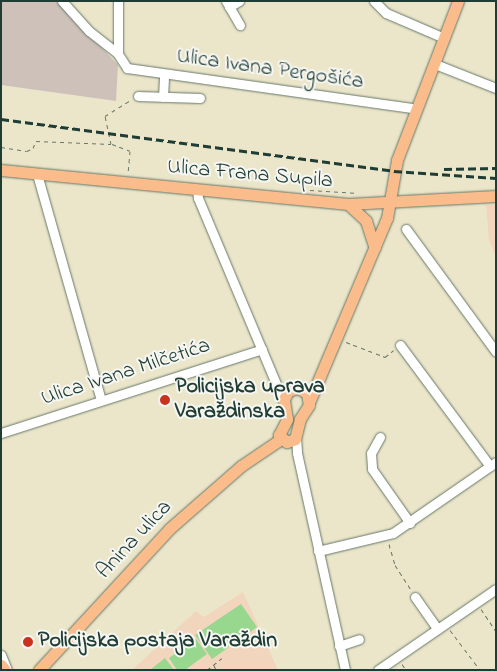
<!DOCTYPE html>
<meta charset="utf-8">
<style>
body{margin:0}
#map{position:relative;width:497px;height:671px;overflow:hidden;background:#ebe6ca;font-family:"Indie Flower",sans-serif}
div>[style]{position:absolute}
.built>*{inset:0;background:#f1d5bd}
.industrial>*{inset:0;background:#cec1ba}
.green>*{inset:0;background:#97d78e}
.path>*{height:1px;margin-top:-0.5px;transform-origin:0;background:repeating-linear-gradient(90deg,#667868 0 4px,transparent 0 8px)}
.roads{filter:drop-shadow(0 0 1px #667868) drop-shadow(0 0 1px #667868)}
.minor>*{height:9px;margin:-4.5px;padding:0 4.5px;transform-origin:4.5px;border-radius:4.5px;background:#fff}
.major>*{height:11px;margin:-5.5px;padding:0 5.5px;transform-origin:5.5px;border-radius:5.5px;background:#fabc8b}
.rail>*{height:2.5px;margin-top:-1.25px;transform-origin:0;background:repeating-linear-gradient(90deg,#1f3d34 0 8px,transparent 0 12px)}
.dots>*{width:14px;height:14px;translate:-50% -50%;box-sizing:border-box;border:2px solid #f6f6f2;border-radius:50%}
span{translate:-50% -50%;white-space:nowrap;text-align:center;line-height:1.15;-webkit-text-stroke:4px #f6f6f2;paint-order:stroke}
.street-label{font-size:22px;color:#1f3d34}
.poi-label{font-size:22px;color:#1f3d34;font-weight:700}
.left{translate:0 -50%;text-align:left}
.frame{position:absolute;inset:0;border:2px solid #1f3d34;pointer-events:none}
</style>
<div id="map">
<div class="built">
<i style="clip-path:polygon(486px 205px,496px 205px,495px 255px,489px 240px)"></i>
<i style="clip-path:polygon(243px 592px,278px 670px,132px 670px,196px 611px,204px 617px)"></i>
</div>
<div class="industrial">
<i style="clip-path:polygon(1px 1px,58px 1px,118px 65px,116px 101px,1px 85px)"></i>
</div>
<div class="green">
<i style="clip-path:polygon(241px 604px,257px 627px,212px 659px,195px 635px)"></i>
<i style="clip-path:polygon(196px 639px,207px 654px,185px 670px,177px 670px,169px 658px)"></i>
<i style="clip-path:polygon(165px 658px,174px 670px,150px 670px)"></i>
</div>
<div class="path">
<i style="left:112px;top:144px;width:19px;rotate:21deg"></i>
<i style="left:130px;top:151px;width:22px;rotate:95deg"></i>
<i style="left:1px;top:147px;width:26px;rotate:9deg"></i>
<i style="left:27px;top:151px;width:7px;rotate:-27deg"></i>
<i style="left:33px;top:148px;width:8px;rotate:-67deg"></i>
<i style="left:36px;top:141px;width:75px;rotate:2.3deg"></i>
<i style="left:111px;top:144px;width:29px;rotate:-102deg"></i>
<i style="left:105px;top:116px;width:31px;rotate:-32deg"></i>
<i style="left:310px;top:190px;width:48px;rotate:3.6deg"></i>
<i style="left:346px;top:342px;width:42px;rotate:21deg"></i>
<i style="left:385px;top:357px;width:11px;rotate:-38deg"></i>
<i style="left:389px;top:544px;width:22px;rotate:74deg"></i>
<i style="left:395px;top:565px;width:30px;rotate:57deg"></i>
<i style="left:481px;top:609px;width:27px;rotate:56deg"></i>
<i style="left:450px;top:630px;width:50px;rotate:53.1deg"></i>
<i style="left:402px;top:664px;width:7px;rotate:56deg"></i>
<i style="left:214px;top:665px;width:5px;rotate:68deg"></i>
<i style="left:207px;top:670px;width:19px;rotate:-39deg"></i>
</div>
<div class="roads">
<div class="minor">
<i style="left:62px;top:1px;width:40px;rotate:48deg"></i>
<i style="left:89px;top:31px;width:37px;rotate:38deg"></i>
<i style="left:118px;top:1px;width:53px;rotate:90deg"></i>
<i style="left:118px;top:54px;width:17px;rotate:57deg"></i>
<i style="left:127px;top:68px;width:293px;rotate:8deg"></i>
<i style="left:226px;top:1px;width:28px;rotate:60deg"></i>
<i style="left:374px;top:1px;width:17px;rotate:45deg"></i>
<i style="left:386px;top:13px;width:63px;rotate:23.3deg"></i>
<i style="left:229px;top:7px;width:12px;rotate:-31deg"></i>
<i style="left:435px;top:64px;width:66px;rotate:21.5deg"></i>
<i style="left:138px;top:96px;width:62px;rotate:1.8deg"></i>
<i style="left:163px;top:97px;width:22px;rotate:-87deg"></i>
<i style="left:37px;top:174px;width:235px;rotate:74.2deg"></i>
<i style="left:197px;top:190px;width:8px;rotate:83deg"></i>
<i style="left:198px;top:198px;width:222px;rotate:67.2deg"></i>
<i style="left:406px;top:229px;width:152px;rotate:53.8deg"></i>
<i style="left:400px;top:345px;width:151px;rotate:53.4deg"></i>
<i style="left:1px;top:433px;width:274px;rotate:-17.8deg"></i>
<i style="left:296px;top:437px;width:16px;rotate:86deg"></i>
<i style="left:297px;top:453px;width:222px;rotate:77.5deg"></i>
<i style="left:380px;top:437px;width:18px;rotate:119deg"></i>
<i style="left:371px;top:453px;width:16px;rotate:86deg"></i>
<i style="left:372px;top:469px;width:66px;rotate:54.9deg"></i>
<i style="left:318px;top:551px;width:77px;rotate:-13.5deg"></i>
<i style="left:393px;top:533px;width:125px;rotate:-34.6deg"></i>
<i style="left:415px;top:597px;width:39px;rotate:55deg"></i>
<i style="left:339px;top:646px;width:21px;rotate:-19deg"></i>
<i style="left:1px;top:655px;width:16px;rotate:68deg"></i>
<i style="left:378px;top:670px;width:143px;rotate:-34.5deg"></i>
</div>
<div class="major">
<i style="left:1px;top:170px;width:349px;rotate:5.6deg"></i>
<i style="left:348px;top:204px;width:148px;rotate:-3.1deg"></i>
<i style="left:348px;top:204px;width:25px;rotate:43deg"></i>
<i style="left:366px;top:221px;width:28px;rotate:72deg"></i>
<i style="left:298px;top:388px;width:10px;rotate:29deg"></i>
<i style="left:307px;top:393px;width:12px;rotate:81deg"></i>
<i style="left:309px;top:405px;width:17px;rotate:123deg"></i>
<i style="left:300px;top:419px;width:21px;rotate:104deg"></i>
<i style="left:295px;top:439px;width:9px;rotate:159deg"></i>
<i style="left:287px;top:442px;width:11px;rotate:-139deg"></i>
<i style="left:279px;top:435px;width:18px;rotate:-63deg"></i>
<i style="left:287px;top:419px;width:20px;rotate:-99deg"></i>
<i style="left:284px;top:399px;width:9px;rotate:-63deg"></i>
<i style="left:288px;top:391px;width:10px;rotate:-17deg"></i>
<i style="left:310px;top:400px;width:198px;rotate:-67.1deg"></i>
<i style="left:387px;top:218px;width:59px;rotate:-80.2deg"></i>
<i style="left:397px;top:160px;width:170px;rotate:-69deg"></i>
<i style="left:1px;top:665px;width:6px;rotate:51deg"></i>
<i style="left:39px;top:670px;width:192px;rotate:-47.3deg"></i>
<i style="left:169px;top:529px;width:96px;rotate:-41.2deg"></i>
<i style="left:241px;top:466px;width:48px;rotate:-34deg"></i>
</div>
</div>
<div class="rail">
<i style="left:1px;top:119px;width:396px;rotate:7.5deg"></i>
<i style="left:394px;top:171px;width:102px;rotate:3.9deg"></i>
<i style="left:444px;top:169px;width:52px;rotate:-1.1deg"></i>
</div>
<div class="dots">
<i style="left:165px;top:400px;background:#c8321e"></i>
<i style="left:28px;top:642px;background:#c8321e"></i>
</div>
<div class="street-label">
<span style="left:270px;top:70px;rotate:8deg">Ulica Ivana Pergošića</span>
<span style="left:250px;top:175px;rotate:5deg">Ulica Frana Supila</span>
<span style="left:126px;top:373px;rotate:-18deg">Ulica Ivana Milčetića</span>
<span style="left:135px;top:540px;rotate:-47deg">Anina ulica</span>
</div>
<div class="poi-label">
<span class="left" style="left:175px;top:400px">Policijska uprava<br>Varaždinska</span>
<span class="left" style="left:38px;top:642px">Policijska postaja Varaždin</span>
</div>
<div class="frame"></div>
</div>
